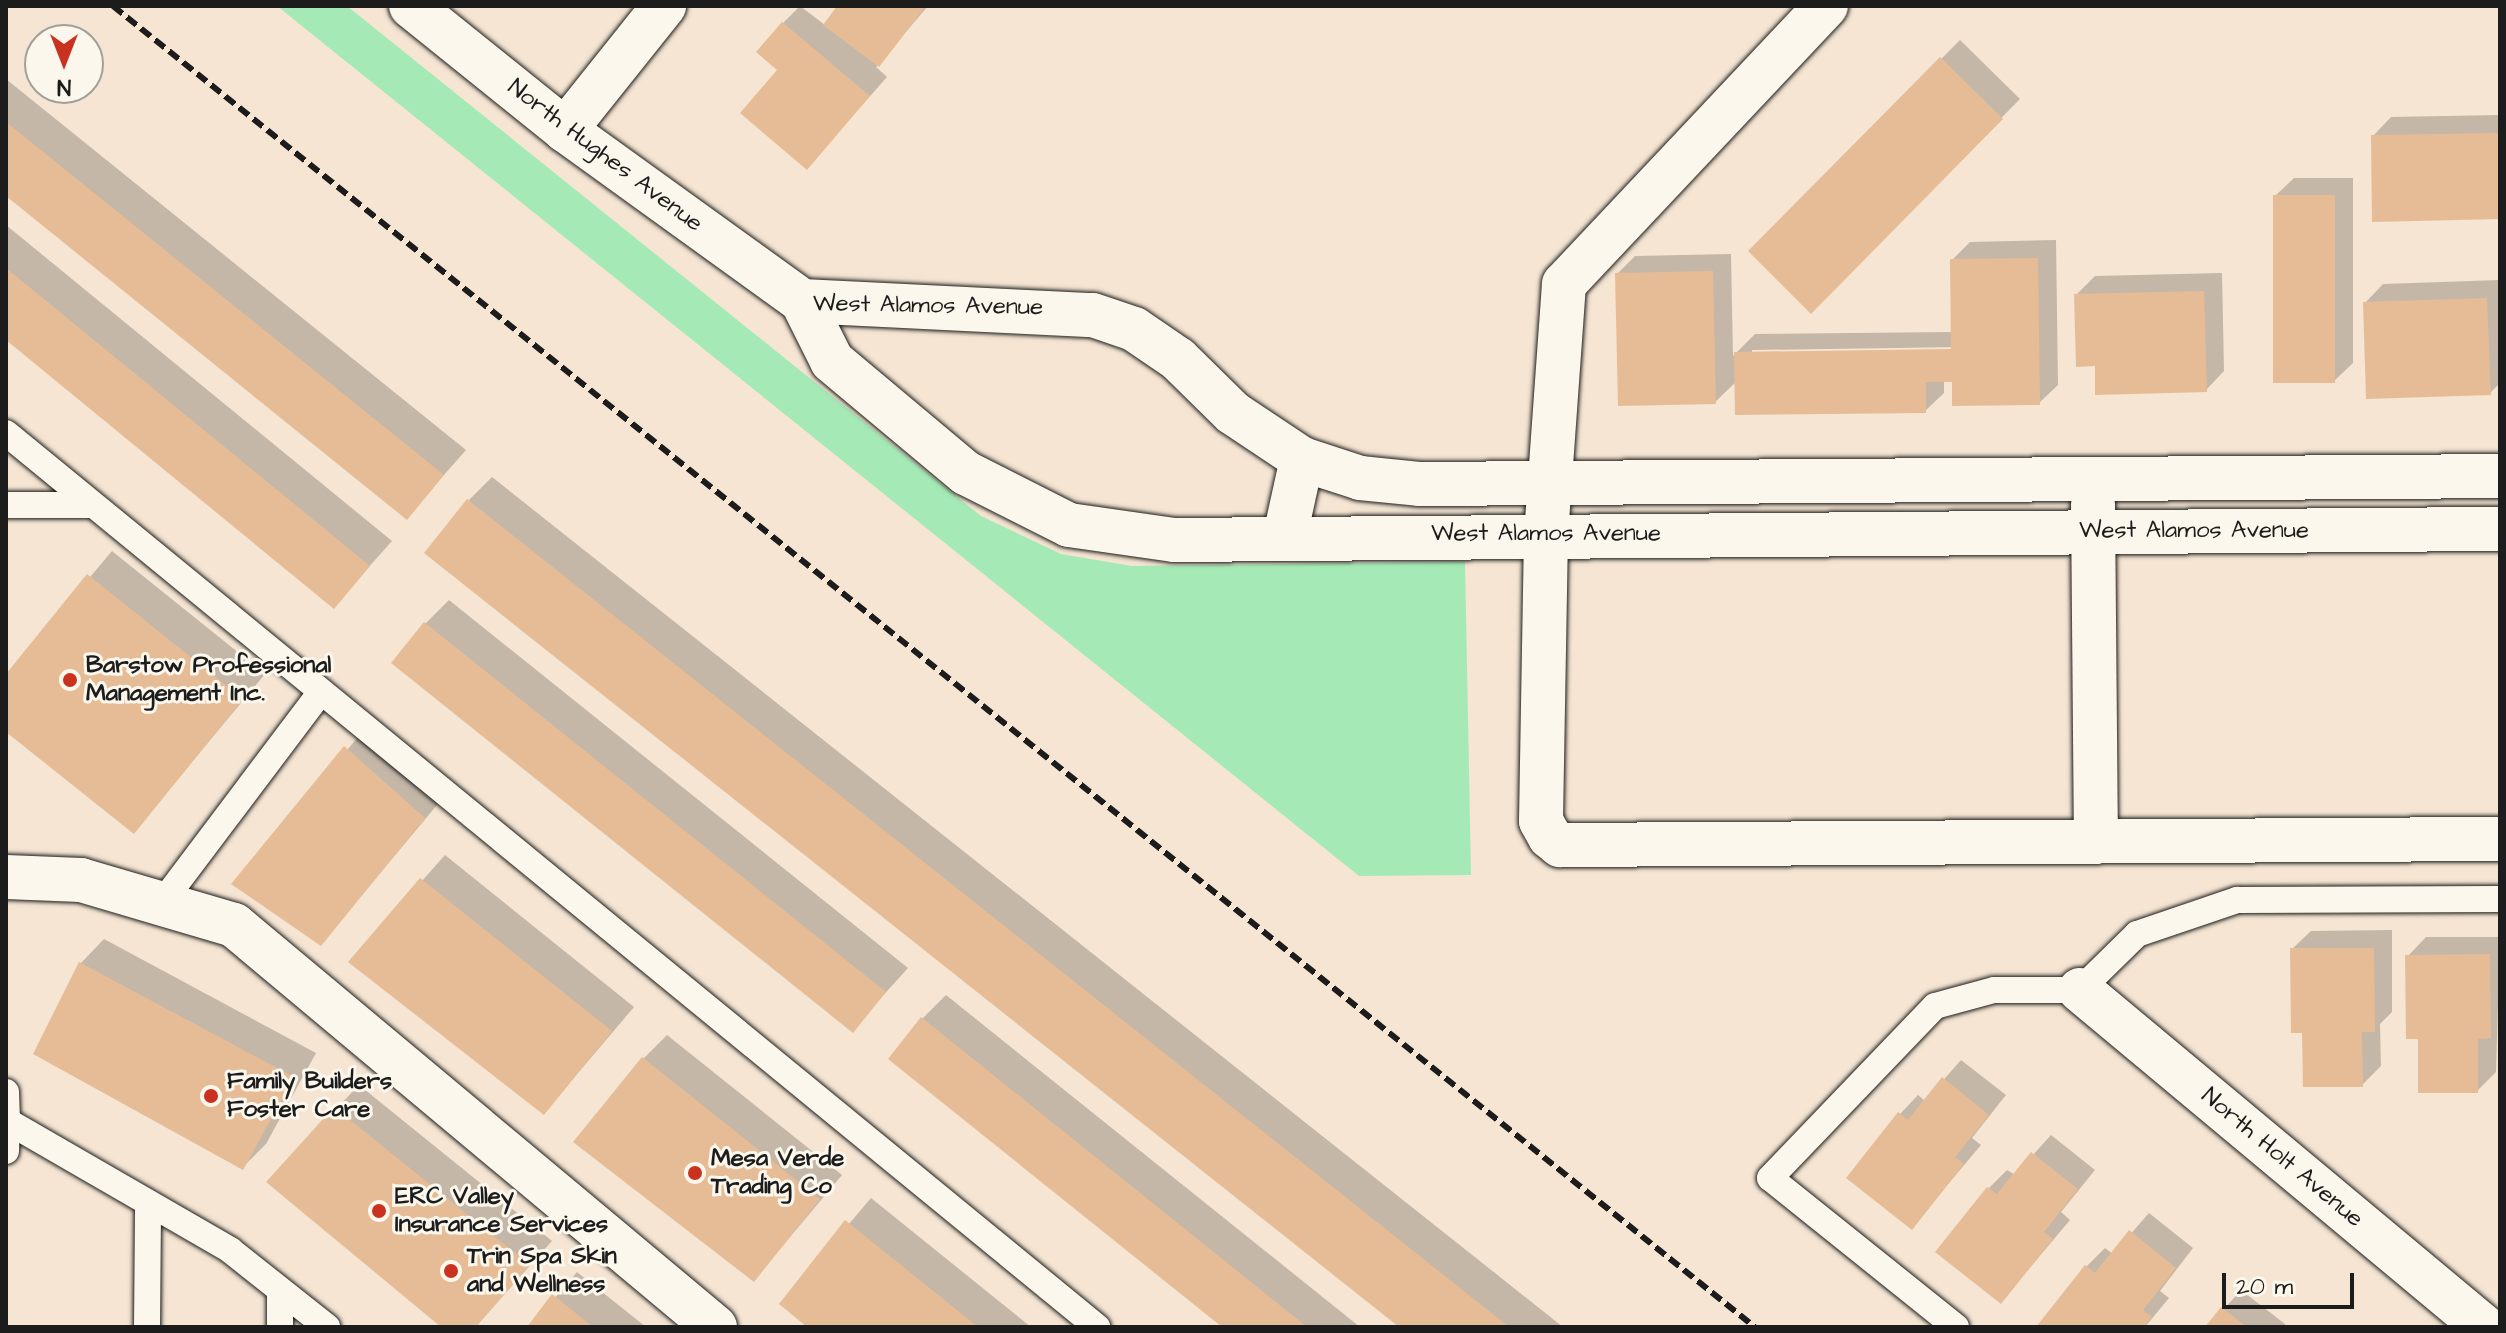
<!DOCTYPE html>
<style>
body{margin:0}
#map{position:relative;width:2506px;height:1333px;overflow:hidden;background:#f5e5d2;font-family:"Architects Daughter",sans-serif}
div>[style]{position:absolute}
.green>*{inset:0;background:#a5eab6}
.shadow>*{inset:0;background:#0003}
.building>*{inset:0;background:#e6bc96}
.roads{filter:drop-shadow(0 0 2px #1c1c1c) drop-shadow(0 0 2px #1c1c1c)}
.service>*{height:26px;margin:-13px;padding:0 13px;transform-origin:13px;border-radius:13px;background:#fbf7ec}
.minor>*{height:44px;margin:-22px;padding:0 22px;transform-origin:22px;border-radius:22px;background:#fbf7ec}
.rail>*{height:6px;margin-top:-3px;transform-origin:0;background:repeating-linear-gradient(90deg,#1c1c1c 0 12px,transparent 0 18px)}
.dots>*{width:22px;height:22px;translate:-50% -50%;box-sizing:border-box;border:4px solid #fbf7ec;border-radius:50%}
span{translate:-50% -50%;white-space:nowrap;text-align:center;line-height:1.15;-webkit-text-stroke:6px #fbf7ec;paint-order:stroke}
.street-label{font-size:24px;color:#1c1c1c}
.poi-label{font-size:24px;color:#1c1c1c;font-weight:700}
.left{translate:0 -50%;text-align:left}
.frame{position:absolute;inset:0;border:8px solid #1c1c1c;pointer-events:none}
.north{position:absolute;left:24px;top:24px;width:80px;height:80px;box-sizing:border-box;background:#fbf7ec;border:2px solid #a29f99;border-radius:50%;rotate:180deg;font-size:22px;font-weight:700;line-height:32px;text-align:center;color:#1c1c1c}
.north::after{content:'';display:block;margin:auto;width:28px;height:36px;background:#c8321e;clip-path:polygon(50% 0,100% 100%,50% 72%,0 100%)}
.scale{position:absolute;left:2222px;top:1273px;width:132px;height:36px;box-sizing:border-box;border:4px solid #1c1c1c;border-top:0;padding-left:10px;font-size:24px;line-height:28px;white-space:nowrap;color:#1c1c1c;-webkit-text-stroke:6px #fbf7ec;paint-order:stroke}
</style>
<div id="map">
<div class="green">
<i style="clip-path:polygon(277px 6px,347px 6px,981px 516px,1061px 554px,1132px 566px,1465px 562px,1471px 875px,1359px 876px)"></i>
</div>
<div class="shadow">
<i style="clip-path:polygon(800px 6px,825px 25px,840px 6px,928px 6px,876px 67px,887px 77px,807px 167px,780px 70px,783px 23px)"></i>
<i style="clip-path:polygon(1960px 40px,2020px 99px,1811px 311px,1751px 251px)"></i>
<i style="clip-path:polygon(6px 79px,466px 450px,407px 517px,6px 194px)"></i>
<i style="clip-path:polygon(2500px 115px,2500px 217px,2373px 136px,2391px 117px)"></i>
<i style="clip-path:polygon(2294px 178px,2353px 178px,2353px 363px,2334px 381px,2275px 196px)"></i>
<i style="clip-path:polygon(6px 225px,392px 541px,334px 606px,6px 338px)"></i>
<i style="clip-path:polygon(evenodd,2056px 240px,2058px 385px,2039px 403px,1954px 380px,1944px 380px,1944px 393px,1925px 411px,1737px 381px,1715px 402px,1617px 274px,1635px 256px,1731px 254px,1733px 356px,1755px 334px,1953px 332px,1952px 260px,1970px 242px,2056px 240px,1961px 347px,1961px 351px,1752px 354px,1752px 350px,1961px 347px)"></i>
<i style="clip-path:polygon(2222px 273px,2224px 371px,2206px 390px,2097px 364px,2076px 295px,2095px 276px)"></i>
<i style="clip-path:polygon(2500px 280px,2500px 383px,2490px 393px,2365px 303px,2383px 284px)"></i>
<i style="clip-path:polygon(492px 477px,1563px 1327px,1402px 1327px,468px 501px)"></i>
<i style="clip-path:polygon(112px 551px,265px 674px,134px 832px,6px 729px,6px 677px)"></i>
<i style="clip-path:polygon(449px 600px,908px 968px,852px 1030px,425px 624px)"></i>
<i style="clip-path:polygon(369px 724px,447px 793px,321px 944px,234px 884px)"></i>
<i style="clip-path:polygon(445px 855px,634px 1007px,544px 1113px,351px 961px)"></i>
<i style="clip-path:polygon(2392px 930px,2392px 1012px,2380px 1024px,2381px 1066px,2362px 1085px,2304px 1031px,2292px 949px,2311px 931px)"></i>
<i style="clip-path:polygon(2426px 937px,2500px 937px,2496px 1072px,2477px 1091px,2408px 956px)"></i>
<i style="clip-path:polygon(104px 939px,316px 1053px,266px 1144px,243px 1167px,36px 1053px,81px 963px)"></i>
<i style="clip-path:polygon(946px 995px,1360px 1327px,1226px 1327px,922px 1019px)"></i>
<i style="clip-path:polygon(667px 1035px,842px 1175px,754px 1280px,643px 1059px)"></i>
<i style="clip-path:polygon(1961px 1060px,2006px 1095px,1972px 1138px,1981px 1145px,1912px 1227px,1900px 1114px,1918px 1095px,1925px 1101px)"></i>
<i style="clip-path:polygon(359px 1085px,552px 1241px,475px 1327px,445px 1327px,336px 1109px)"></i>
<i style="clip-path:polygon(2051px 1135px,2095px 1170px,2061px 1212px,2070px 1220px,2001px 1302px,1938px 1252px,1989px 1188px,2007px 1170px,2015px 1175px)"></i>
<i style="clip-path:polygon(871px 1198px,1031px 1327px,810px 1327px,781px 1304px)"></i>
<i style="clip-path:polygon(2149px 1213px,2193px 1248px,2160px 1291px,2169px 1298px,2145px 1327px,2039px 1327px,2087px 1266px,2105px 1248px,2113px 1254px)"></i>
<i style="clip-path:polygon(577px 1272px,646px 1327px,530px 1327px)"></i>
<i style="clip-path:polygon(2241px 1290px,2285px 1324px,2283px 1327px,2208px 1327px)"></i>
</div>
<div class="building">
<i style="clip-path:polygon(837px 6px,926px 6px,879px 67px,823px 25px)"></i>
<i style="clip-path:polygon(782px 22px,870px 96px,807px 170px,740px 113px,777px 70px,756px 52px)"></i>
<i style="clip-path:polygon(1940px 57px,2003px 119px,1811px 314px,1748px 251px)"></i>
<i style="clip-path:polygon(6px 122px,444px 475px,407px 520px,6px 196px)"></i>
<i style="clip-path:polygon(2500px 133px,2500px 219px,2372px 222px,2371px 135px)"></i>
<i style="clip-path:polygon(2273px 195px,2335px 195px,2335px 383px,2273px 383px)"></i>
<i style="clip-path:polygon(2038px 258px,2040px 405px,1952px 406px,1952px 382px,1926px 382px,1926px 413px,1735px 415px,1734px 352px,1951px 349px,1950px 259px)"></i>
<i style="clip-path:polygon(6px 268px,370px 566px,334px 609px,6px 340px)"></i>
<i style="clip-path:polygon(1713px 271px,1716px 404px,1618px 406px,1615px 273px)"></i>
<i style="clip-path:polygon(2204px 291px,2207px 392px,2095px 395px,2095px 366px,2076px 367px,2074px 294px)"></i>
<i style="clip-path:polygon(2487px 298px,2491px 395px,2366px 399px,2363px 302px)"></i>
<i style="clip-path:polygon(467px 499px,1509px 1327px,1399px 1327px,424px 553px)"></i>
<i style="clip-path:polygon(87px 574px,243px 699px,134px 834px,6px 732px,6px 674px)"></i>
<i style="clip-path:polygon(424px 622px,886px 992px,853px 1033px,391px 663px)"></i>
<i style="clip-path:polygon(344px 746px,425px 818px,321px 946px,231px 884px)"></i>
<i style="clip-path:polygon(420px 878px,612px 1031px,544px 1115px,348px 962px)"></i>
<i style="clip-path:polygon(2290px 948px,2374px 948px,2375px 1032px,2362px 1032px,2363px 1087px,2303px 1087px,2302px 1033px,2291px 1033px)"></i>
<i style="clip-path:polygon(2490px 954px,2491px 1038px,2478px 1039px,2478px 1093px,2418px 1093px,2418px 1039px,2406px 1039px,2405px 955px)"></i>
<i style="clip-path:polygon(79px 962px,294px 1077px,243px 1170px,33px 1054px)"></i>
<i style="clip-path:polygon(921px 1017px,1307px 1327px,1222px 1327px,888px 1059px)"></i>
<i style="clip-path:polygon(642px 1057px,820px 1199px,754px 1282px,573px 1142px)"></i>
<i style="clip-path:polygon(1942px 1077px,1989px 1115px,1955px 1157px,1964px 1164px,1912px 1230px,1846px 1178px,1898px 1112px,1908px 1120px)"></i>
<i style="clip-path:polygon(334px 1107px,530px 1265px,476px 1327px,441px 1327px,266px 1182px)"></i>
<i style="clip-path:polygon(2031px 1152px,2078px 1189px,2044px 1232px,2053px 1239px,2001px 1304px,1935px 1252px,1987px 1187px,1997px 1194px)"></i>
<i style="clip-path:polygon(845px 1220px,978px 1327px,807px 1327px,779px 1304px)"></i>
<i style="clip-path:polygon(2129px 1230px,2176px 1268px,2143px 1310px,2152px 1317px,2144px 1327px,2036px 1327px,2085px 1265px,2095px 1273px)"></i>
<i style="clip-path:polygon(552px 1294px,593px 1327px,527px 1327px)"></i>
<i style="clip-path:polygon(2221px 1307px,2247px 1327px,2205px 1327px)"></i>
</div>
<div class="roads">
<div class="service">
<i style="left:6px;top:433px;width:1411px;rotate:39.33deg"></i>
<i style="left:6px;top:505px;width:86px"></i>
<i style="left:161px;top:904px;width:263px;rotate:-53deg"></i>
<i style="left:6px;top:1092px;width:29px;rotate:88deg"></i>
<i style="left:6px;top:1151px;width:30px;rotate:-88deg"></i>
<i style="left:7px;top:1121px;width:258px;rotate:30deg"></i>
<i style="left:230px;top:1250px;width:124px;rotate:38.4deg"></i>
<i style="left:147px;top:1327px;width:124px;rotate:-89.5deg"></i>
<i style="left:280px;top:1327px;width:36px;rotate:-90deg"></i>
<i style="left:1956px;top:1327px;width:238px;rotate:-141.3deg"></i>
<i style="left:1770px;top:1178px;width:238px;rotate:-46.2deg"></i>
<i style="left:1935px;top:1006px;width:61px;rotate:-15.2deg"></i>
<i style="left:1994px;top:990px;width:86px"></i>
<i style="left:2080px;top:990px;width:80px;rotate:-44.5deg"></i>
<i style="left:2137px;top:934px;width:106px;rotate:-18.8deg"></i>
<i style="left:2237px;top:900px;width:263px;rotate:-0.2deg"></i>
</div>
<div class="minor">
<i style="left:411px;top:6px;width:198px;rotate:38.8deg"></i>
<i style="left:565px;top:130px;width:292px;rotate:35.8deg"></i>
<i style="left:802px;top:301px;width:67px;rotate:63.4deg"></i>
<i style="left:832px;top:361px;width:175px;rotate:39.9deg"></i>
<i style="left:966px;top:473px;width:115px;rotate:26.8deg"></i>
<i style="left:1069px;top:525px;width:106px;rotate:8.1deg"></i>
<i style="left:1174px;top:540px;width:1326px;rotate:-0.48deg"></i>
<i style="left:1826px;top:6px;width:382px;rotate:133.3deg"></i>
<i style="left:1564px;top:284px;width:251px;rotate:94.1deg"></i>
<i style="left:1546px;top:534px;width:287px;rotate:91deg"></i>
<i style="left:1541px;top:821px;width:18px;rotate:61deg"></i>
<i style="left:1550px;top:837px;width:13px;rotate:39deg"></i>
<i style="left:1560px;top:845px;width:940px;rotate:-0.37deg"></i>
<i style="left:565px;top:130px;width:159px;rotate:-51.4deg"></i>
<i style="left:802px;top:301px;width:291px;rotate:2.8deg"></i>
<i style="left:1093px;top:315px;width:43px;rotate:18.9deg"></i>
<i style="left:1134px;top:329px;width:53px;rotate:34.3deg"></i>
<i style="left:1178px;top:359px;width:77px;rotate:44.5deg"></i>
<i style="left:1233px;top:413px;width:83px;rotate:33.7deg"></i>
<i style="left:1302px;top:459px;width:61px;rotate:18.1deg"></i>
<i style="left:1360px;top:478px;width:59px;rotate:5.8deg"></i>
<i style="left:1419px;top:484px;width:1081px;rotate:-0.42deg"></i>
<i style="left:2093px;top:504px;width:338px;rotate:89.5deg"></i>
<i style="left:1285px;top:536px;width:79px;rotate:-77.6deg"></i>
<i style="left:6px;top:877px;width:75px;rotate:2.3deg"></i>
<i style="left:81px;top:880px;width:159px;rotate:16.4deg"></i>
<i style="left:234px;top:925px;width:627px;rotate:39.89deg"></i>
<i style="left:2080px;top:990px;width:526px;rotate:39.83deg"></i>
</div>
</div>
<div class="rail">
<i style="left:113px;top:6px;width:2107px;rotate:38.82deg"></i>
</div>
<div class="dots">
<i style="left:70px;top:680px;background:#c8321e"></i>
<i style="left:211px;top:1096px;background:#c8321e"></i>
<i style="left:695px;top:1173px;background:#c8321e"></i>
<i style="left:379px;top:1211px;background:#c8321e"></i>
<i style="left:451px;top:1271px;background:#c8321e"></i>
</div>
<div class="street-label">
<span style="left:605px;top:156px;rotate:37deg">North Hughes Avenue</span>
<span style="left:928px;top:306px;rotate:1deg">West Alamos Avenue</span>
<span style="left:2194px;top:531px">West Alamos Avenue</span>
<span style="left:1546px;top:534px">West Alamos Avenue</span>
<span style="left:2282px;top:1158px;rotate:40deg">North Holt Avenue</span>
</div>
<div class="poi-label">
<span class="left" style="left:86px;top:680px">Barstow Professional<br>Management Inc.</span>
<span class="left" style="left:227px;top:1096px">Family Builders<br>Foster Care</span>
<span class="left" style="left:711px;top:1173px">Mesa Verde<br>Trading Co</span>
<span class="left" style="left:395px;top:1211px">ERC Valley<br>Insurance Services</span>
<span class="left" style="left:467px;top:1271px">Trin Spa Skin<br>and Wellness</span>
</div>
<div class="frame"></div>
<div class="north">N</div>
<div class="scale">20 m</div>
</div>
